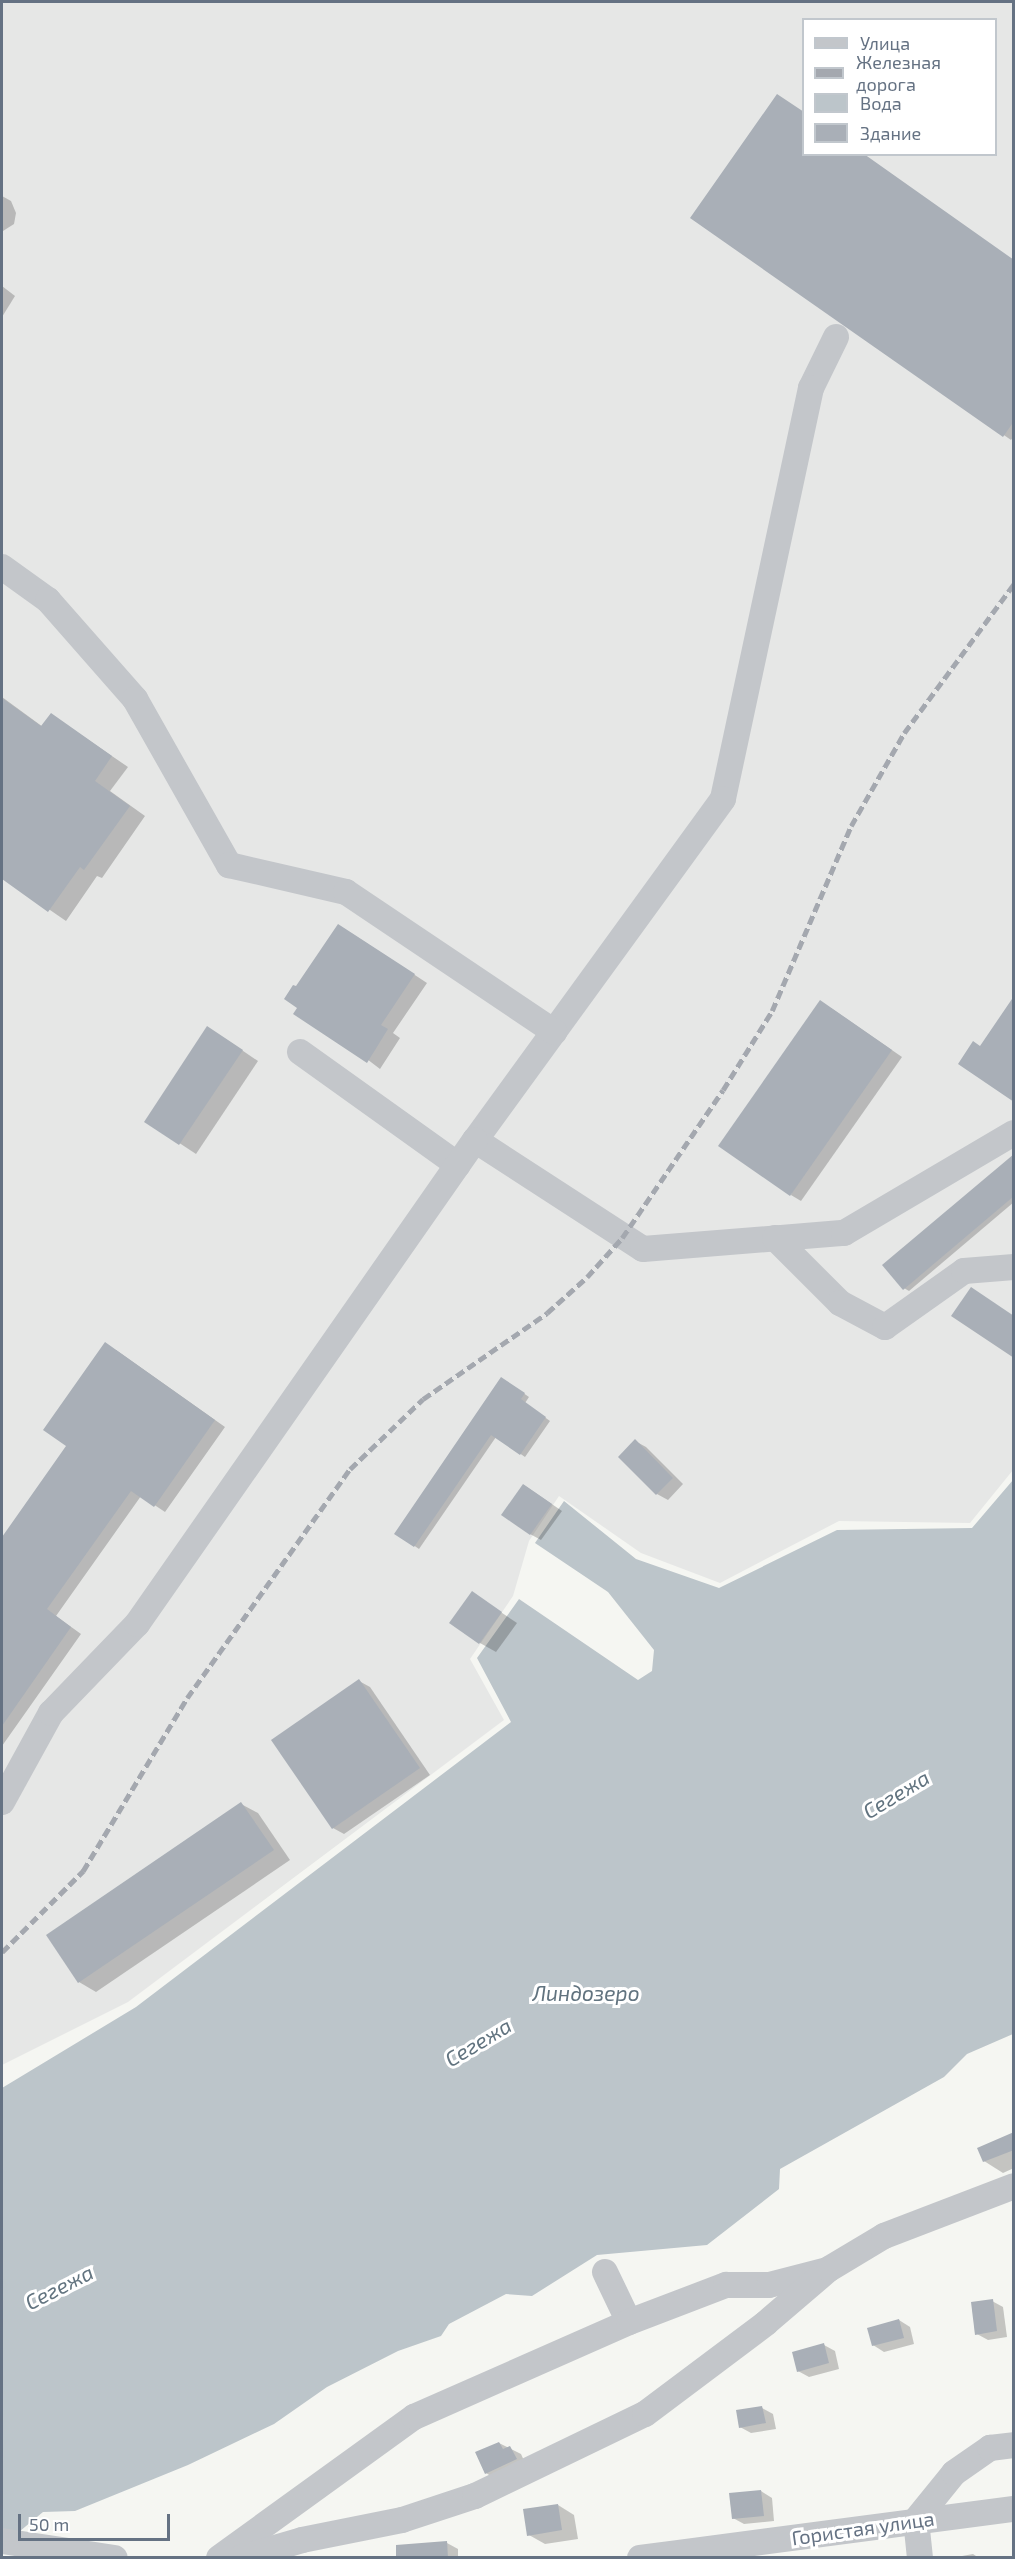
<!DOCTYPE html>
<meta charset="utf-8">
<style>
body{margin:0}
#map{position:relative;width:1015px;height:2559px;overflow:hidden;background:#f5f6f2;font-family:"Exo 2",sans-serif}
div>[style]{position:absolute}
.built>*{inset:0;background:#e6e7e6}
.water>*{inset:0;background:#bcc5ca}
.shadow>*{inset:0;background:#0003}
.building>*{inset:0;background:#a9afb7}
.minor>*{height:26px;margin:-13px;padding:0 13px;transform-origin:13px;border-radius:13px;background:#c3c6ca}
.rail>*{height:4.5px;margin-top:-2.25px;transform-origin:0;background:repeating-linear-gradient(90deg,#a4a8af 0 9px,transparent 0 13.5px)}
span{translate:-50% -50%;white-space:nowrap;text-align:center;line-height:1.15;-webkit-text-stroke:6px #fff;paint-order:stroke}
.street-label{font-size:20px;color:#657283}
.water-label{font-size:21px;color:#61737f;font-style:italic}
.frame{position:absolute;inset:0;border:3px solid #657283;pointer-events:none}
.legend{position:absolute;left:802px;top:18px;width:195px;height:138px;box-sizing:border-box;background:#fff;border:2px solid #c1c7cd;margin:0;padding:8px 10px;list-style:none;font-size:18px;color:#657283}
.legend li{display:flex;align-items:center;gap:12px;height:30px}
.legend b{width:30px;border:2px solid #c1c7cd}
.scale{position:absolute;left:18px;top:2514px;width:152px;height:27px;box-sizing:border-box;border:3px solid #657283;border-top:0;padding-left:8px;font-size:18px;line-height:21px;white-space:nowrap;color:#657283;-webkit-text-stroke:4px #fff;paint-order:stroke}
</style>
<div id="map">
<div class="built">
<i style="clip-path:polygon(evenodd,2px 2px,1013px 2px,1013px 1470px,970px 1523px,839px 1521px,720px 1583px,641px 1553px,559px 1496px,529px 1541px,513px 1596px,470px 1659px,504px 1720px,128px 2002px,2px 2065px,2px 2px,804px 20px,996px 20px,996px 154px,804px 154px,804px 20px)"></i>
</div>
<div class="water">
<i style="clip-path:polygon(1013px 1480px,1013px 2034px,967px 2054px,944px 2077px,780px 2169px,779px 2189px,707px 2245px,597px 2255px,532px 2296px,506px 2294px,449px 2324px,441px 2336px,398px 2351px,327px 2387px,274px 2424px,188px 2465px,75px 2511px,43px 2512px,2px 2546px,2px 2088px,136px 2007px,511px 1722px,477px 1658px,519px 1599px,638px 1680px,652px 1671px,654px 1650px,608px 1592px,535px 1543px,564px 1501px,636px 1559px,719px 1588px,837px 1530px,972px 1528px)"></i>
</div>
<div class="shadow">
<i style="clip-path:polygon(804px 154px,1014px 260px,1014px 436px,1011px 440px,692px 218px)"></i>
<i style="clip-path:polygon(2px 196px,11px 201px,16px 213px,14px 224px,3px 231px)"></i>
<i style="clip-path:polygon(2px 286px,15px 296px,2px 317px)"></i>
<i style="clip-path:polygon(2px 697px,43px 727px,52px 715px,128px 767px,110px 791px,145px 816px,102px 878px,97px 876px,66px 921px,2px 877px)"></i>
<i style="clip-path:polygon(351px 933px,427px 983px,393px 1033px,400px 1038px,380px 1069px,299px 1007px,297px 988px)"></i>
<i style="clip-path:polygon(831px 1008px,902px 1057px,801px 1201px,791px 1195px)"></i>
<i style="clip-path:polygon(224px 1038px,258px 1061px,196px 1154px,146px 1121px)"></i>
<i style="clip-path:polygon(1014px 1162px,1014px 1202px,909px 1291px,904px 1288px)"></i>
<i style="clip-path:polygon(116px 1350px,225px 1427px,165px 1512px,141px 1496px,56px 1616px,81px 1634px,2px 1746px,2px 1540px,68px 1446px)"></i>
<i style="clip-path:polygon(506px 1381px,529px 1397px,525px 1403px,550px 1421px,525px 1457px,496px 1437px,419px 1549px,396px 1533px)"></i>
<i style="clip-path:polygon(635px 1441px,646px 1447px,683px 1484px,668px 1500px,657px 1494px)"></i>
<i style="clip-path:polygon(524px 1485px,562px 1511px,541px 1540px,530px 1534px)"></i>
<i style="clip-path:polygon(472px 1593px,517px 1623px,496px 1652px,480px 1643px)"></i>
<i style="clip-path:polygon(359px 1681px,370px 1687px,430px 1775px,344px 1834px,333px 1828px)"></i>
<i style="clip-path:polygon(241px 1804px,258px 1813px,290px 1860px,96px 1992px,79px 1982px,48px 1936px)"></i>
<i style="clip-path:polygon(1014px 2134px,1014px 2168px,1003px 2173px,984px 2161px)"></i>
<i style="clip-path:polygon(992px 2301px,1003px 2307px,1007px 2337px,988px 2340px,977px 2334px)"></i>
<i style="clip-path:polygon(899px 2320px,910px 2327px,914px 2344px,884px 2352px,873px 2345px)"></i>
<i style="clip-path:polygon(824px 2345px,835px 2351px,839px 2369px,809px 2377px,798px 2371px)"></i>
<i style="clip-path:polygon(762px 2408px,773px 2414px,776px 2429px,751px 2433px,740px 2427px)"></i>
<i style="clip-path:polygon(499px 2443px,521px 2454px,526px 2465px,497px 2480px,486px 2473px,477px 2453px)"></i>
<i style="clip-path:polygon(761px 2491px,772px 2498px,774px 2521px,744px 2524px,733px 2518px)"></i>
<i style="clip-path:polygon(558px 2505px,574px 2515px,578px 2539px,545px 2544px,529px 2535px)"></i>
<i style="clip-path:polygon(447px 2543px,458px 2549px,458px 2558px,418px 2558px)"></i>
<i style="clip-path:polygon(973px 2554px,979px 2558px,951px 2558px)"></i>
</div>
<div class="building">
<i style="clip-path:polygon(777px 94px,804px 112px,804px 154px,864px 154px,1014px 260px,1014px 421px,1003px 437px,690px 218px)"></i>
<i style="clip-path:polygon(2px 698px,41px 726px,51px 713px,112px 756px,95px 781px,130px 806px,84px 870px,80px 867px,48px 912px,2px 879px)"></i>
<i style="clip-path:polygon(338px 924px,415px 974px,381px 1025px,388px 1029px,367px 1063px,293px 1014px,297px 1008px,284px 999px,293px 985px,296px 986px)"></i>
<i style="clip-path:polygon(1014px 996px,1014px 1102px,958px 1064px,973px 1041px,980px 1046px)"></i>
<i style="clip-path:polygon(820px 1000px,892px 1050px,790px 1196px,718px 1146px)"></i>
<i style="clip-path:polygon(207px 1026px,243px 1050px,179px 1145px,144px 1122px)"></i>
<i style="clip-path:polygon(1014px 1154px,1014px 1196px,903px 1290px,882px 1265px)"></i>
<i style="clip-path:polygon(971px 1287px,1014px 1316px,1014px 1358px,951px 1316px)"></i>
<i style="clip-path:polygon(105px 1342px,215px 1420px,154px 1507px,131px 1491px,47px 1609px,71px 1627px,2px 1726px,2px 1537px,66px 1446px,43px 1430px)"></i>
<i style="clip-path:polygon(501px 1377px,525px 1393px,521px 1399px,546px 1417px,520px 1455px,491px 1435px,414px 1547px,394px 1534px)"></i>
<i style="clip-path:polygon(635px 1439px,673px 1478px,656px 1495px,618px 1457px)"></i>
<i style="clip-path:polygon(523px 1484px,552px 1504px,530px 1535px,501px 1515px)"></i>
<i style="clip-path:polygon(472px 1591px,502px 1612px,479px 1644px,449px 1623px)"></i>
<i style="clip-path:polygon(359px 1679px,420px 1768px,332px 1829px,271px 1740px)"></i>
<i style="clip-path:polygon(241px 1802px,274px 1850px,78px 1983px,46px 1935px)"></i>
<i style="clip-path:polygon(1014px 2132px,1014px 2150px,983px 2162px,977px 2148px)"></i>
<i style="clip-path:polygon(993px 2299px,997px 2331px,975px 2335px,971px 2302px)"></i>
<i style="clip-path:polygon(899px 2319px,904px 2338px,872px 2346px,867px 2328px)"></i>
<i style="clip-path:polygon(824px 2343px,829px 2363px,797px 2372px,792px 2352px)"></i>
<i style="clip-path:polygon(762px 2406px,766px 2423px,739px 2428px,736px 2410px)"></i>
<i style="clip-path:polygon(499px 2442px,503px 2449px,510px 2446px,517px 2459px,485px 2474px,475px 2452px)"></i>
<i style="clip-path:polygon(761px 2490px,764px 2516px,732px 2519px,729px 2493px)"></i>
<i style="clip-path:polygon(558px 2504px,562px 2530px,527px 2536px,523px 2509px)"></i>
<i style="clip-path:polygon(447px 2541px,448px 2558px,396px 2558px,396px 2545px)"></i>
</div>
<div class="minor">
<i style="left:836px;top:337px;width:57px;rotate:116.1deg"></i>
<i style="left:811px;top:388px;width:420px;rotate:102.1deg"></i>
<i style="left:723px;top:799px;width:422px;rotate:126deg"></i>
<i style="left:475px;top:1140px;width:200px;rotate:33deg"></i>
<i style="left:643px;top:1249px;width:202px;rotate:-4.6deg"></i>
<i style="left:844px;top:1233px;width:197px;rotate:-30.5deg"></i>
<i style="left:2px;top:567px;width:57px;rotate:35.7deg"></i>
<i style="left:48px;top:600px;width:132px;rotate:48.7deg"></i>
<i style="left:135px;top:699px;width:191px;rotate:60.5deg"></i>
<i style="left:229px;top:865px;width:120px;rotate:13deg"></i>
<i style="left:346px;top:892px;width:251px;rotate:33.9deg"></i>
<i style="left:300px;top:1052px;width:194px;rotate:35.6deg"></i>
<i style="left:775px;top:1238px;width:92px;rotate:45deg"></i>
<i style="left:840px;top:1303px;width:51px;rotate:28.1deg"></i>
<i style="left:885px;top:1327px;width:97px;rotate:-35.3deg"></i>
<i style="left:964px;top:1271px;width:50px;rotate:-4.6deg"></i>
<i style="left:2px;top:1802px;width:102px;rotate:-61.2deg"></i>
<i style="left:51px;top:1713px;width:124px;rotate:-46deg"></i>
<i style="left:137px;top:1624px;width:590px;rotate:-55.07deg"></i>
<i style="left:605px;top:2272px;width:55px;rotate:64.4deg"></i>
<i style="left:2px;top:2541px;width:114px;rotate:8.6deg"></i>
<i style="left:219px;top:2558px;width:241px;rotate:-35.9deg"></i>
<i style="left:414px;top:2417px;width:235px;rotate:-23.8deg"></i>
<i style="left:629px;top:2322px;width:104px;rotate:-20.9deg"></i>
<i style="left:726px;top:2285px;width:43px"></i>
<i style="left:769px;top:2285px;width:56px;rotate:-14.5deg"></i>
<i style="left:241px;top:2558px;width:64px;rotate:-16.4deg"></i>
<i style="left:302px;top:2540px;width:102px;rotate:-11.3deg"></i>
<i style="left:402px;top:2520px;width:77px;rotate:-18.2deg"></i>
<i style="left:475px;top:2496px;width:189px;rotate:-25.8deg"></i>
<i style="left:645px;top:2414px;width:151px;rotate:-36.9deg"></i>
<i style="left:766px;top:2323px;width:83px;rotate:-40.6deg"></i>
<i style="left:829px;top:2269px;width:64px;rotate:-31deg"></i>
<i style="left:884px;top:2236px;width:139px;rotate:-21deg"></i>
<i style="left:640px;top:2558px;width:377px;rotate:-7.5deg"></i>
<i style="left:920px;top:2558px;width:38px;rotate:-96deg"></i>
<i style="left:916px;top:2520px;width:60px;rotate:-51deg"></i>
<i style="left:954px;top:2473px;width:44px;rotate:-34.8deg"></i>
<i style="left:990px;top:2448px;width:24px;rotate:-7deg"></i>
</div>
<div class="rail">
<i style="left:2px;top:1952px;width:115px;rotate:-45deg"></i>
<i style="left:83px;top:1871px;width:202px;rotate:-59deg"></i>
<i style="left:187px;top:1698px;width:281px;rotate:-54.6deg"></i>
<i style="left:350px;top:1469px;width:101px;rotate:-43.8deg"></i>
<i style="left:423px;top:1399px;width:151px;rotate:-34.7deg"></i>
<i style="left:547px;top:1313px;width:54px;rotate:-42deg"></i>
<i style="left:587px;top:1277px;width:52px;rotate:-48.1deg"></i>
<i style="left:622px;top:1238px;width:179px;rotate:-55.7deg"></i>
<i style="left:723px;top:1090px;width:93px;rotate:-58.2deg"></i>
<i style="left:772px;top:1011px;width:201px;rotate:-66.9deg"></i>
<i style="left:851px;top:826px;width:107px;rotate:-60.3deg"></i>
<i style="left:904px;top:733px;width:185px;rotate:-53.6deg"></i>
</div>
<div class="street-label">
<span style="left:863px;top:2528px;rotate:-8deg">Гористая улица</span>
</div>
<div class="water-label">
<span style="left:896px;top:1794px;rotate:-31deg">Сегежа</span>
<span style="left:586px;top:1993px">Линдозеро</span>
<span style="left:478px;top:2042px;rotate:-31deg">Сегежа</span>
<span style="left:59px;top:2287px;rotate:-27deg">Сегежа</span>
</div>
<div class="frame"></div>
<ul class="legend">
<li><b style="height:8px;background:#c3c6ca"></b>Улица</li>
<li><b style="height:8px;background:#a4a8af"></b>Железная дорога</li>
<li><b style="height:16px;background:#bcc5ca"></b>Вода</li>
<li><b style="height:16px;background:#a9afb7"></b>Здание</li>
</ul>
<div class="scale">50 m</div>
</div>
